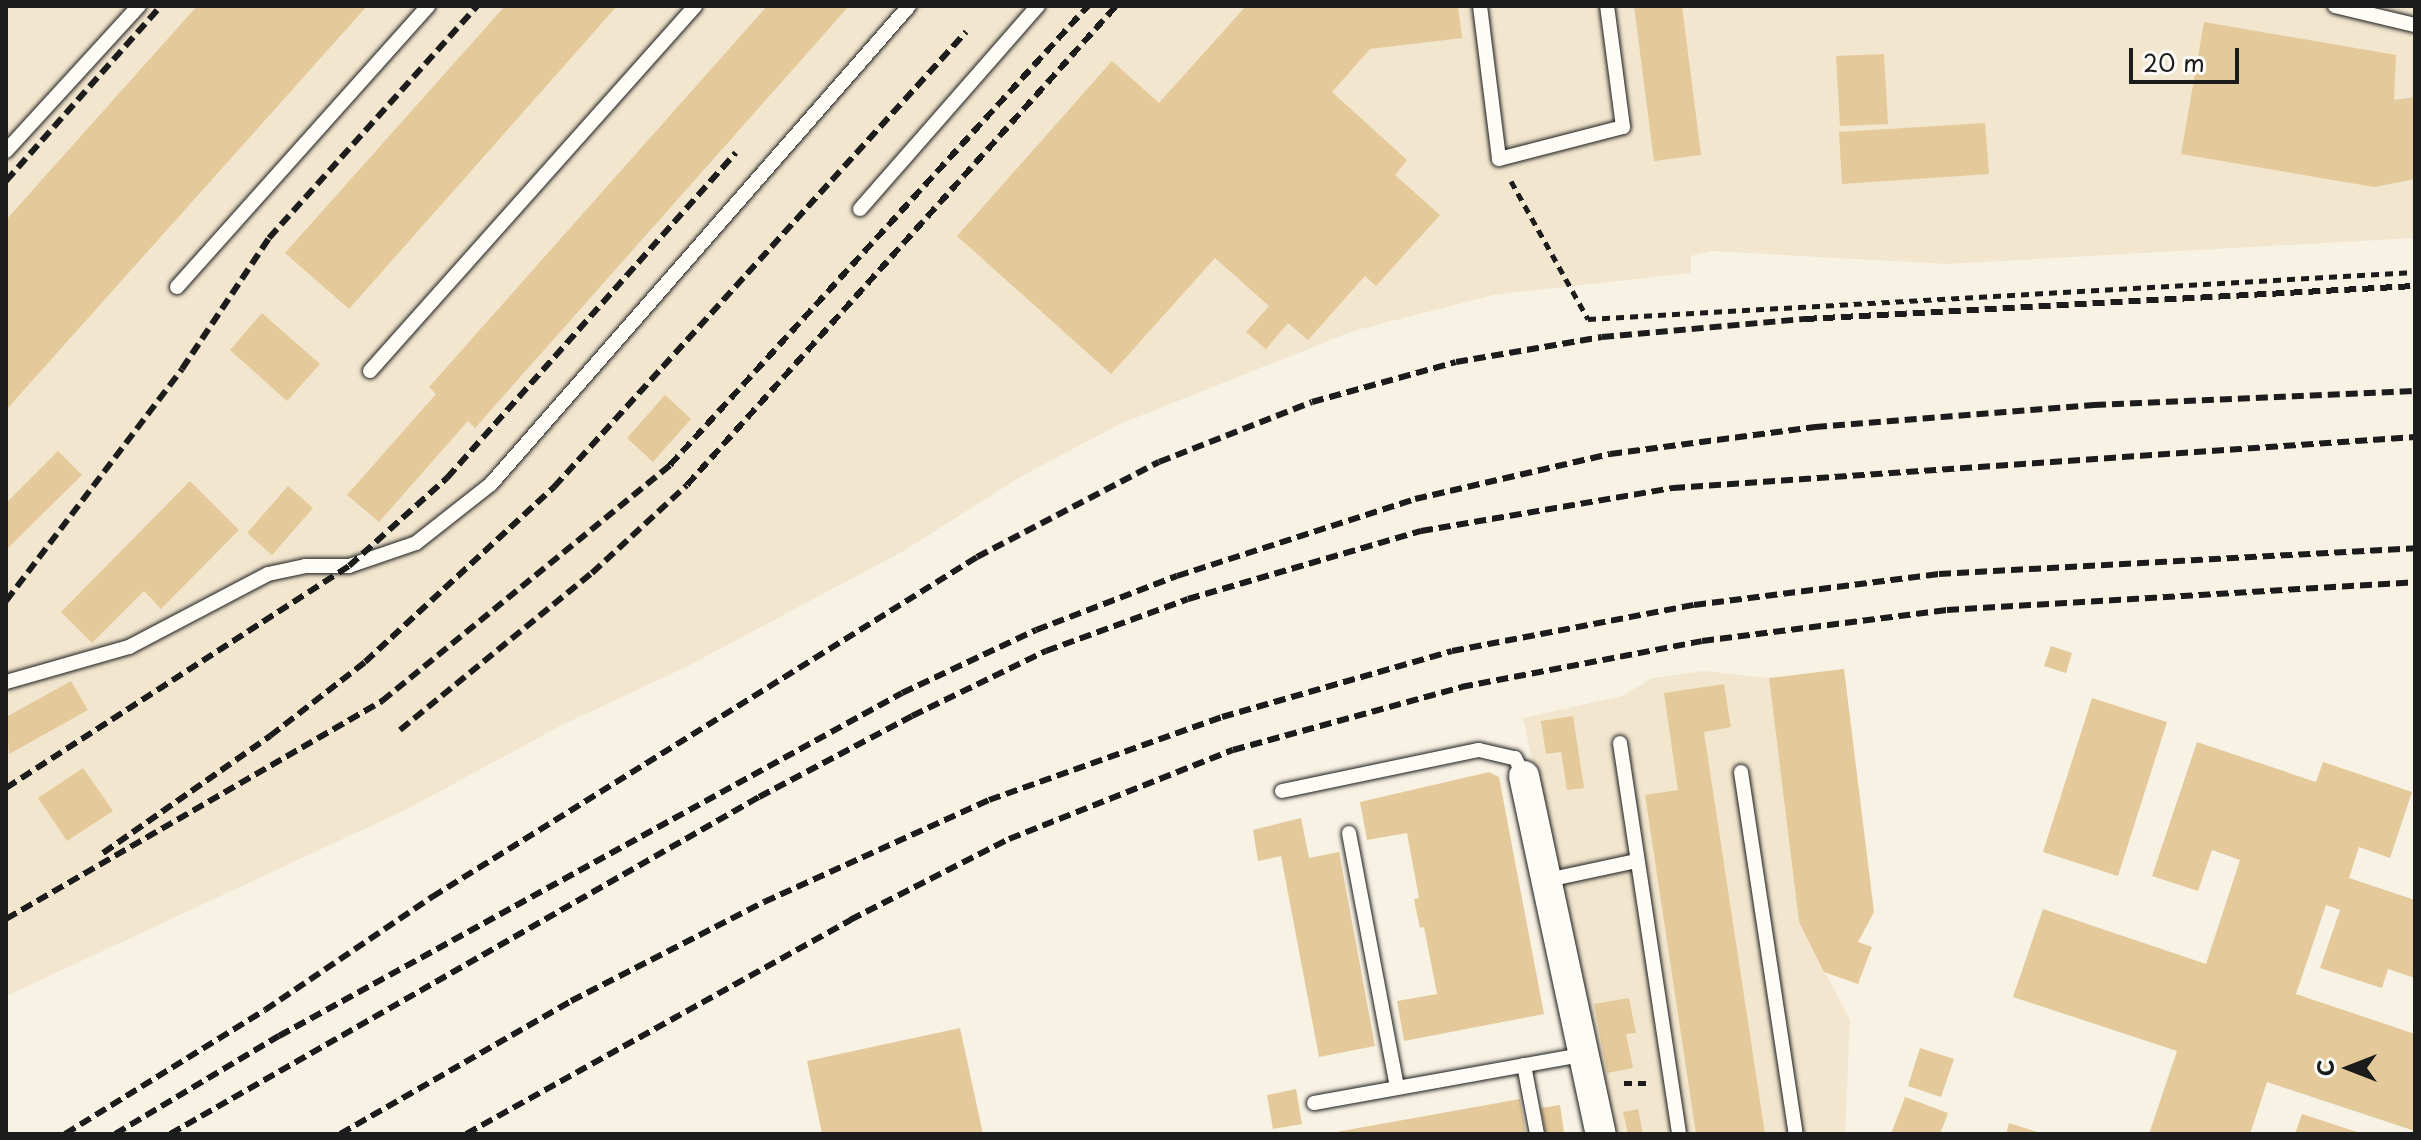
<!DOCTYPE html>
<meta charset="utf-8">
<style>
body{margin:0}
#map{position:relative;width:2421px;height:1140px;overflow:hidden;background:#f8f2e4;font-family:"Playpen Sans",sans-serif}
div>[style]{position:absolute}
.built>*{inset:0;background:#f2e6ce}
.building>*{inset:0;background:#e4ca9a}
.path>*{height:5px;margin-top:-2.5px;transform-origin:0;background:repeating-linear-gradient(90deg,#1c1c1c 0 8px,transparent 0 14px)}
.roads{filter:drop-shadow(0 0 2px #1c1c1c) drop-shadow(0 0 2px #1c1c1c)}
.lane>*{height:14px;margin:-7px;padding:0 7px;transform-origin:7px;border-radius:7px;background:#fdfcf7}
.street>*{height:30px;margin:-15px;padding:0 15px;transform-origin:15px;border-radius:15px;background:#fdfcf7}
.rail>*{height:6px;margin-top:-3px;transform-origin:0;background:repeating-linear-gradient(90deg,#1c1c1c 0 12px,transparent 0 18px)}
span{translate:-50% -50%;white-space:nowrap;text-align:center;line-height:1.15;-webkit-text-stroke:8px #fdfcf7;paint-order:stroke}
.frame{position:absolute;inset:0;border:8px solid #1c1c1c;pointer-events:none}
.north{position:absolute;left:2309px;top:1028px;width:80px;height:80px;-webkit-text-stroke:6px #fdfcf7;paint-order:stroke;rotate:270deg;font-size:22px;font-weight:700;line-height:32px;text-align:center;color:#1c1c1c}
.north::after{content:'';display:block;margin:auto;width:28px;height:36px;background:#1c1c1c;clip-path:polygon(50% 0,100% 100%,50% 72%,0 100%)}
.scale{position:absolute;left:2129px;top:48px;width:110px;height:36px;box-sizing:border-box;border:4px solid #1c1c1c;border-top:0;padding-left:10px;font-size:24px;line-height:28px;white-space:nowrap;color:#1c1c1c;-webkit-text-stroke:6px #fdfcf7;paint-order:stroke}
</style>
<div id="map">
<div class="built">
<i style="clip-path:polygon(6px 6px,2415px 6px,2415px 238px,1947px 264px,1712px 251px,1691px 256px,1691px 273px,1493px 295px,1353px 331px,1120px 424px,1020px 477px,905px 550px,686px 667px,562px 725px,407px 809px,6px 996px)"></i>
<i style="clip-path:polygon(1704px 671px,1769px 678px,1799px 922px,1850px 1020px,1845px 1134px,1615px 1134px,1523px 718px,1622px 696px,1653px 678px)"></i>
</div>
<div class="building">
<i style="clip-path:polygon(197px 6px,367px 6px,6px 410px,6px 220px)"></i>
<i style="clip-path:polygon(505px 6px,617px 6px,349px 309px,285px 253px)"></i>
<i style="clip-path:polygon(767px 6px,849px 6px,475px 428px,468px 421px,379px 522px,347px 495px,436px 394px,429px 387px)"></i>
<i style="clip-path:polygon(1246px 6px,1458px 6px,1462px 38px,1370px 49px,1332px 92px,1407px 160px,1395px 175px,1440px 215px,1376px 286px,1365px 276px,1308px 340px,1288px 323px,1266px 349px,1246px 332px,1269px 306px,1215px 258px,1111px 374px,957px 236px,1112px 61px,1159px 103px)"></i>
<i style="clip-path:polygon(1634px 6px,1682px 6px,1701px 155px,1654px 161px)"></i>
<i style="clip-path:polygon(2204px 22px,2396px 55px,2394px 100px,2415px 97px,2415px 179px,2374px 187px,2181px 154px)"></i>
<i style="clip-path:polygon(1884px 54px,1888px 124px,1840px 126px,1836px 56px)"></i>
<i style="clip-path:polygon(1985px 123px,1989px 174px,1842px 184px,1839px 132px)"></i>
<i style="clip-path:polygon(262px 313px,320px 364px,287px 401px,230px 350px)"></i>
<i style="clip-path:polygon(665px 395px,691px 419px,653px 462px,627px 438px)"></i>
<i style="clip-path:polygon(58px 451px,82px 475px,6px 550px,6px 503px)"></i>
<i style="clip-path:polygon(190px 481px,239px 530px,161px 609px,144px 591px,92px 643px,61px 612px)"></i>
<i style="clip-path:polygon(288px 486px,313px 508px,272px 555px,247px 533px)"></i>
<i style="clip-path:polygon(2051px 646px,2072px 653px,2066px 673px,2044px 666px)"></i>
<i style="clip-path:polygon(1844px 669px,1874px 912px,1858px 942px,1872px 947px,1858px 984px,1824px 972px,1799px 922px,1769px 678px)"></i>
<i style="clip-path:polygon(71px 681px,88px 710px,9px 754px,6px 717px)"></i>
<i style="clip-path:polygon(1724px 684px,1731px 727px,1704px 732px,1765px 1134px,1696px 1134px,1645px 795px,1678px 790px,1664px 693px)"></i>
<i style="clip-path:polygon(2092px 698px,2167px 722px,2118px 876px,2043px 852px)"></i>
<i style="clip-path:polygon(1573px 716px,1584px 788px,1567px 790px,1561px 752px,1546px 754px,1541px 721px)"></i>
<i style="clip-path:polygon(2197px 742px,2316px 782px,2323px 762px,2412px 792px,2390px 858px,2359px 847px,2349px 878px,2415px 900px,2415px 978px,2388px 969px,2382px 988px,2320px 968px,2340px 910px,2326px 905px,2296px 994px,2415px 1034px,2415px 1131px,2267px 1082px,2250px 1134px,2149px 1134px,2177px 1051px,2013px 997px,2043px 909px,2206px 964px,2240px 860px,2212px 850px,2198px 891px,2152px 876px)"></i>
<i style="clip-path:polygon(83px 768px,113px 811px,67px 841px,38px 798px)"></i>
<i style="clip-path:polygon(1489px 772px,1499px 777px,1544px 1014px,1404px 1041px,1397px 1001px,1437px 994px,1424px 927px,1420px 928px,1417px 914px,1414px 899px,1419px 898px,1407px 833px,1367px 840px,1360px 802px)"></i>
<i style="clip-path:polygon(1301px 818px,1309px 858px,1339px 852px,1375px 1046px,1319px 1057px,1281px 856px,1258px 861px,1253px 830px)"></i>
<i style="clip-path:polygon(1629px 998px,1636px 1033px,1626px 1034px,1633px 1068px,1607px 1073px,1594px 1004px)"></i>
<i style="clip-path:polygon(960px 1028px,983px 1134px,822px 1134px,807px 1061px)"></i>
<i style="clip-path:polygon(1920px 1048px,1954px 1059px,1941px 1097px,1908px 1086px)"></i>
<i style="clip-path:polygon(1296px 1089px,1302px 1124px,1273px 1129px,1267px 1095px)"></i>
<i style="clip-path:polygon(1905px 1097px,1948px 1113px,1940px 1134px,1891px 1134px)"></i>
<i style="clip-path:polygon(1520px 1099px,1526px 1134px,1337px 1134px,1336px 1132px)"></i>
<i style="clip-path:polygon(1560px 1105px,1564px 1132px,1546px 1134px,1541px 1108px)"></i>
<i style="clip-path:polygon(1638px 1109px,1643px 1134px,1628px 1134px,1623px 1112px)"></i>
<i style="clip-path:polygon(2302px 1114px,2360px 1133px,2360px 1134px,2295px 1134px)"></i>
<i style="clip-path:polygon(2009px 1123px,2040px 1133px,2040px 1134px,2006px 1134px)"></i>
</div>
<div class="path">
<i style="left:1511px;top:181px;width:158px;rotate:60.8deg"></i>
<i style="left:1588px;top:319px;width:828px;rotate:-3.25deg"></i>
<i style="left:1624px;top:1083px;width:22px"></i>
</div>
<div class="roads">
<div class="lane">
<i style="left:1480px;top:6px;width:154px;rotate:82.9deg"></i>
<i style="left:1499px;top:159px;width:128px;rotate:-14.5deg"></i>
<i style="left:1623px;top:127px;width:122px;rotate:-97.5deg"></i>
<i style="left:2335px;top:6px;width:82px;rotate:13.4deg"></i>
<i style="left:6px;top:151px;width:197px;rotate:-47.5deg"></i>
<i style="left:860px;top:209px;width:270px;rotate:-48.8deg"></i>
<i style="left:177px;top:287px;width:377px;rotate:-48.2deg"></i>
<i style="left:370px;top:371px;width:489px;rotate:-48.3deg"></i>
<i style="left:6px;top:682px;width:128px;rotate:-15.9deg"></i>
<i style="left:129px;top:647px;width:157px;rotate:-27.7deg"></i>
<i style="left:268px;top:574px;width:38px;rotate:-12deg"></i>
<i style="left:305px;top:566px;width:44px"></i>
<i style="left:349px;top:566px;width:71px;rotate:-18.9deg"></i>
<i style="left:416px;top:543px;width:95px;rotate:-38.2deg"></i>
<i style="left:491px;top:484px;width:635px;rotate:-48.83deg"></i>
<i style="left:1620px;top:743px;width:395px;rotate:81.4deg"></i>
<i style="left:1741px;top:772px;width:366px;rotate:81.4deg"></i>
<i style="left:1282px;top:791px;width:201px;rotate:-11.8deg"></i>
<i style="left:1479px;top:750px;width:37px;rotate:13deg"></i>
<i style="left:1515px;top:758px;width:20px;rotate:63deg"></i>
<i style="left:1349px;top:833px;width:259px;rotate:79.3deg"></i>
<i style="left:1548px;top:880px;width:91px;rotate:-12.1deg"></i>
<i style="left:1524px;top:1065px;width:70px;rotate:79.3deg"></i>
<i style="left:1314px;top:1103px;width:275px;rotate:-10.2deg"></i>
</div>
<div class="street">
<i style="left:1524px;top:776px;width:366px;rotate:77.9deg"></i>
</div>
</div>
<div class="rail">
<i style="left:6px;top:181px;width:234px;rotate:-48.5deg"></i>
<i style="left:6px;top:601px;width:291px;rotate:-52.8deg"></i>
<i style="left:182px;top:369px;width:157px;rotate:-56.4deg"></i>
<i style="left:269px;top:238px;width:312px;rotate:-48.1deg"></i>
<i style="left:400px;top:730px;width:248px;rotate:-39.3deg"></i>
<i style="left:592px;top:573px;width:129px;rotate:-42.8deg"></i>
<i style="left:687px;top:485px;width:643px;rotate:-48.15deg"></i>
<i style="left:6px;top:788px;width:409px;rotate:-32.9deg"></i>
<i style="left:349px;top:566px;width:132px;rotate:-41.9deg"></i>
<i style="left:447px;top:478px;width:435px;rotate:-48.4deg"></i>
<i style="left:103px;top:853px;width:204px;rotate:-35deg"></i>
<i style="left:270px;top:736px;width:120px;rotate:-37.9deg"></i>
<i style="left:365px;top:662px;width:258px;rotate:-42.8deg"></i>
<i style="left:554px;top:487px;width:614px;rotate:-47.84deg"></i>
<i style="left:6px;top:919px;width:435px;rotate:-30.1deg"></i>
<i style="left:382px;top:701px;width:372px;rotate:-39.3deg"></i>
<i style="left:670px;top:465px;width:621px;rotate:-47.68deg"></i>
<i style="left:65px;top:1134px;width:235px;rotate:-31.8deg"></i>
<i style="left:265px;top:1010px;width:202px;rotate:-34.1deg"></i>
<i style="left:432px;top:897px;width:642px;rotate:-31.96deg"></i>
<i style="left:977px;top:557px;width:205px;rotate:-27.6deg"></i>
<i style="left:1159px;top:462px;width:164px;rotate:-21.4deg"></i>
<i style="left:1312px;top:402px;width:149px;rotate:-15.5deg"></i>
<i style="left:1456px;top:362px;width:148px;rotate:-9.7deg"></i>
<i style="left:1602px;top:337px;width:204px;rotate:-5.1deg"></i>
<i style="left:1805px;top:319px;width:611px;rotate:-3.1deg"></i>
<i style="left:115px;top:1134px;width:191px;rotate:-30.9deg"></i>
<i style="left:279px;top:1036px;width:711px;rotate:-28.84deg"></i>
<i style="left:902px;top:693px;width:148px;rotate:-25.2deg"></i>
<i style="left:1036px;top:630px;width:151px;rotate:-21deg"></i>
<i style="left:1177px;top:576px;width:250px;rotate:-17.9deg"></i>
<i style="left:1415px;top:499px;width:200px;rotate:-13deg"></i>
<i style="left:1610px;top:454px;width:207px;rotate:-7.5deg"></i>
<i style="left:1815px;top:427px;width:280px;rotate:-4.5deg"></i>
<i style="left:2094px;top:405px;width:321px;rotate:-2.5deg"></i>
<i style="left:170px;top:1134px;width:679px;rotate:-29.78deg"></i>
<i style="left:759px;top:797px;width:173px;rotate:-27.9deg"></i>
<i style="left:912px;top:716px;width:149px;rotate:-25.9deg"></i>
<i style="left:1046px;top:651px;width:151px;rotate:-20.1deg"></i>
<i style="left:1188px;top:599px;width:243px;rotate:-16.3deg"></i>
<i style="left:1421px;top:531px;width:256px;rotate:-9.7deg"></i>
<i style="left:1673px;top:488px;width:744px;rotate:-3.93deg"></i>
<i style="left:340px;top:1134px;width:267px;rotate:-29.9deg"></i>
<i style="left:571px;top:1001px;width:217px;rotate:-27.2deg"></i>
<i style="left:764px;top:902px;width:247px;rotate:-24.4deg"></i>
<i style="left:989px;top:800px;width:247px;rotate:-19.6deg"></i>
<i style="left:1222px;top:717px;width:239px;rotate:-16deg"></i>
<i style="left:1452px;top:651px;width:246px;rotate:-10.8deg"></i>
<i style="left:1694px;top:605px;width:247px;rotate:-7.2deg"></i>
<i style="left:1939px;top:574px;width:477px;rotate:-3.1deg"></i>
<i style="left:466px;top:1134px;width:440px;rotate:-29.1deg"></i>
<i style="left:850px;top:920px;width:178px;rotate:-27deg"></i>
<i style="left:1009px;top:839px;width:241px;rotate:-21.7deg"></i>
<i style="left:1233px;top:750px;width:237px;rotate:-15.4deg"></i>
<i style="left:1461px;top:687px;width:245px;rotate:-10.8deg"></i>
<i style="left:1702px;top:641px;width:247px;rotate:-7.2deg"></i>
<i style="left:1947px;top:610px;width:469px;rotate:-3.4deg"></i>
</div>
<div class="frame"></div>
<div class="north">С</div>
<div class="scale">20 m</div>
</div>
